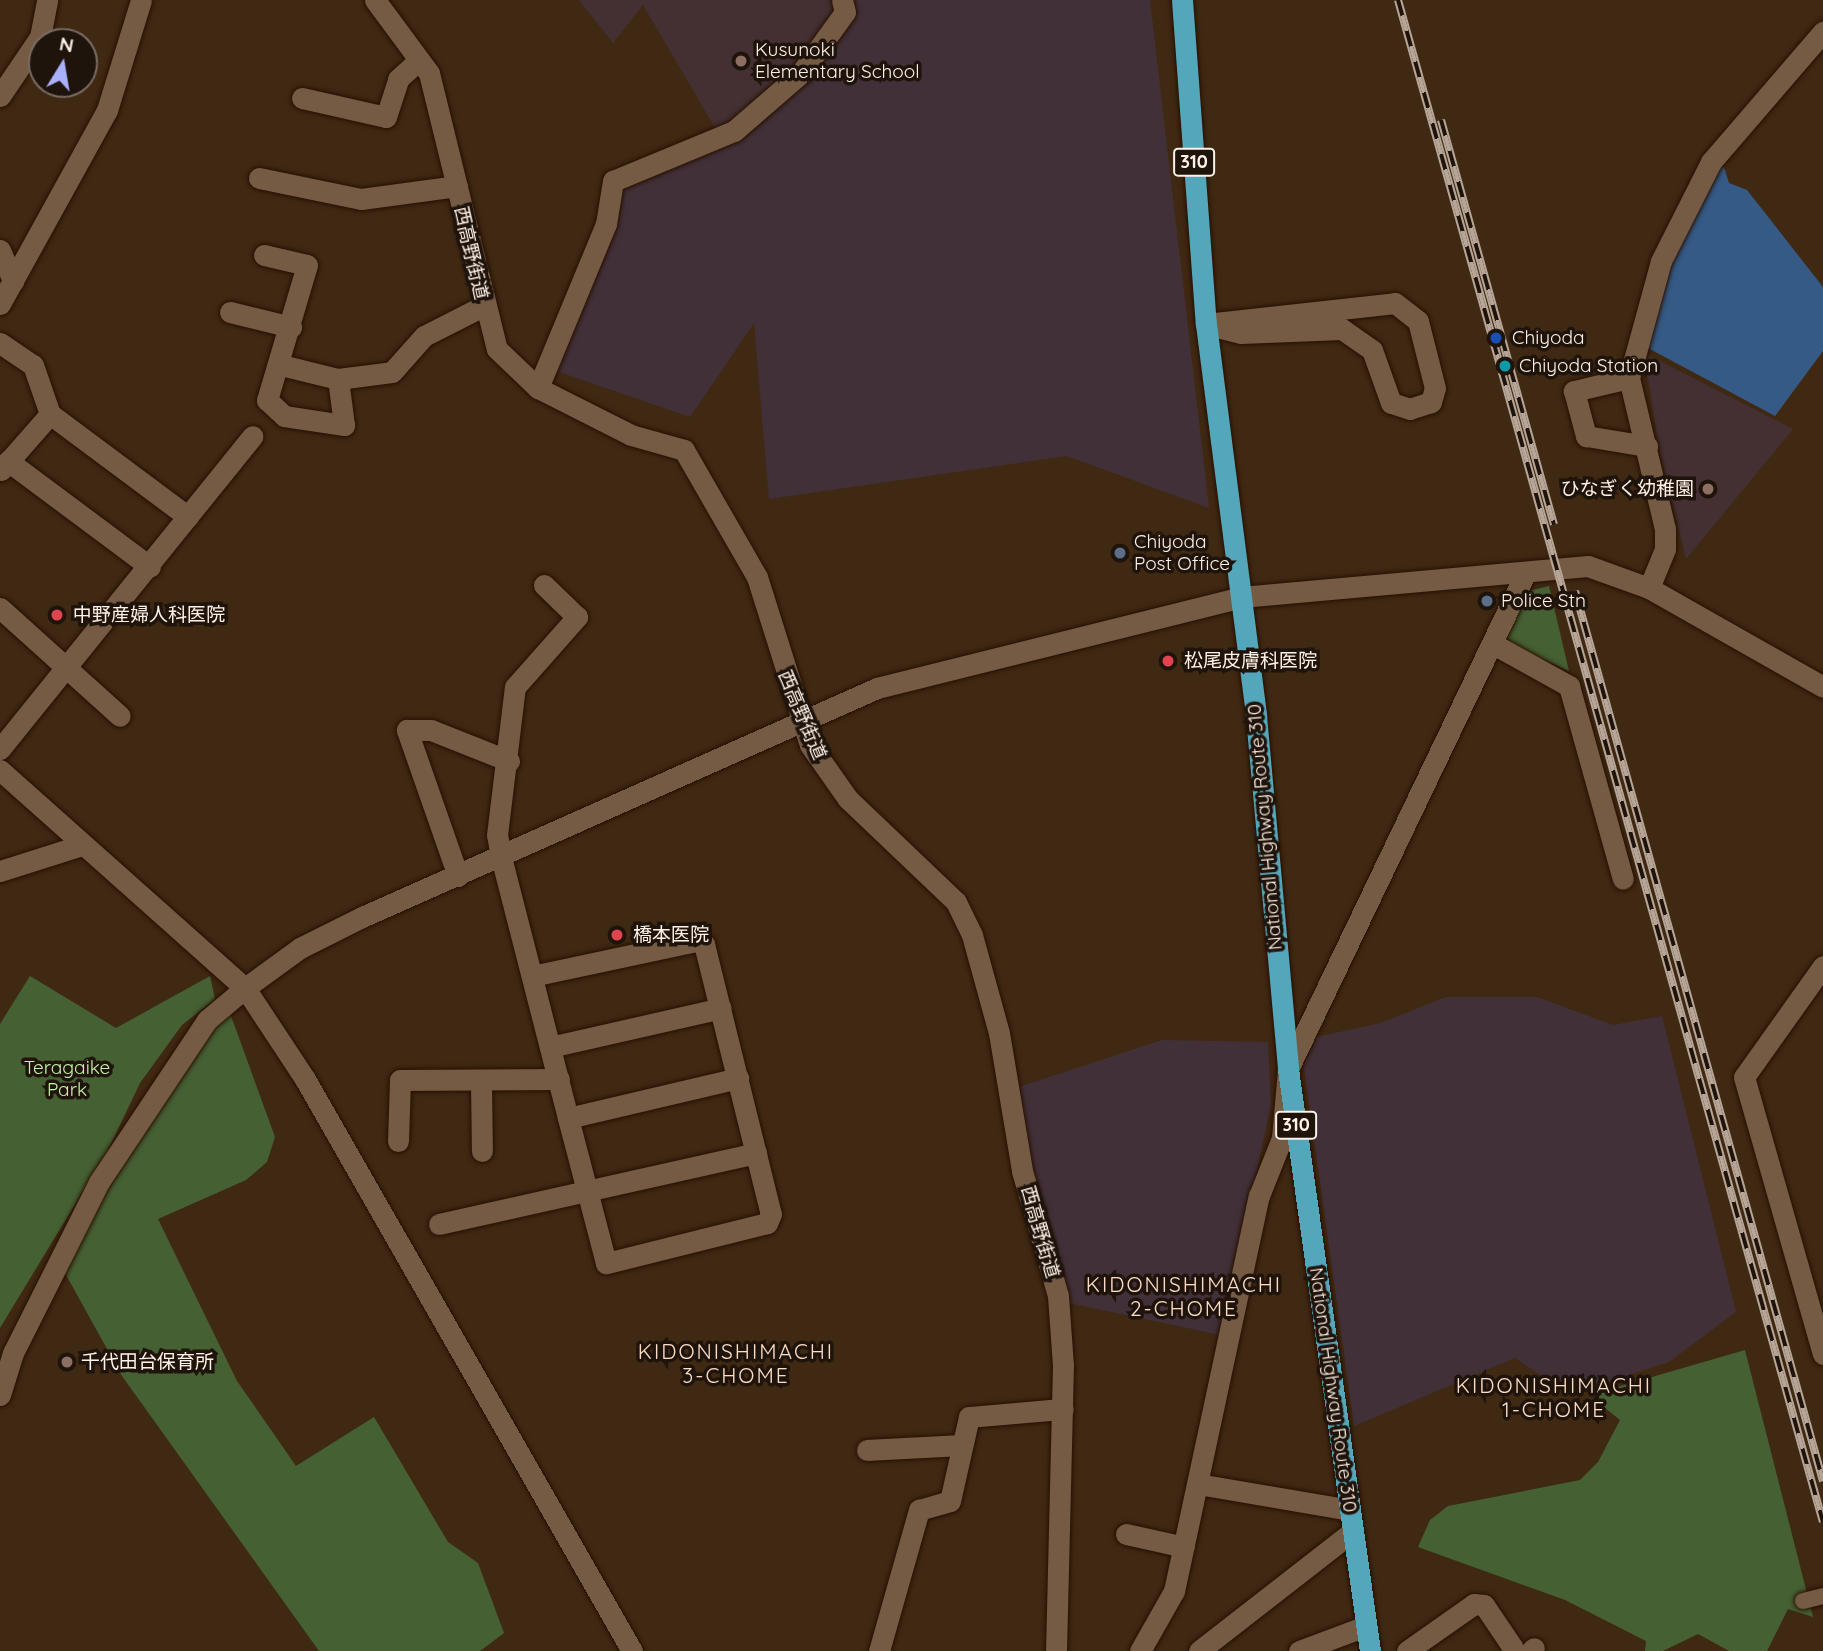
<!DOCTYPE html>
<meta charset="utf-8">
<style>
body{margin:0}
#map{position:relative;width:1823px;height:1651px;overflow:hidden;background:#402913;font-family:Quicksand,"Noto Sans JP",sans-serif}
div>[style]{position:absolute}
.industrial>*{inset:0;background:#423038}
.education>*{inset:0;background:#443032}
.green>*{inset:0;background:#456033}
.water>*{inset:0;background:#345a85}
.roads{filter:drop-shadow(0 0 2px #261000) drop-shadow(0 0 2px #261000)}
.pedestrian>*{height:16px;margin:-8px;padding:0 8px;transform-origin:8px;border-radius:8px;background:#755a44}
.minor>*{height:21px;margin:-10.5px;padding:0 10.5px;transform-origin:10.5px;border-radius:10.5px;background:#755a44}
.tertiary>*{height:21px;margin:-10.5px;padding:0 10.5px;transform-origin:10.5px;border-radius:10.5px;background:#755a44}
.trunk>*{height:21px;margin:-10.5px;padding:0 10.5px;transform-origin:10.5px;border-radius:10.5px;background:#54a6ba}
.rail>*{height:8px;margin-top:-4px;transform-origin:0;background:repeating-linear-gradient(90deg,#1f140b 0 16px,#b7a698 0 32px);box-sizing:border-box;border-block:2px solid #b7a698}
.dots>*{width:19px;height:19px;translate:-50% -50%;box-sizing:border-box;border:4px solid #1f140b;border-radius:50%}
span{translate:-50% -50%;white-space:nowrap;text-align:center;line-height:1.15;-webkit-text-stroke:7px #1f140b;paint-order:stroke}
.shield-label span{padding:2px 5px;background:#1f140b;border:2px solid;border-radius:5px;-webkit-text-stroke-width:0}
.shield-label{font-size:18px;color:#fef1e7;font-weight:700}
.poi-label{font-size:19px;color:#fef1e7}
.left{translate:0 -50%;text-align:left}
.right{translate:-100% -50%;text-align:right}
.street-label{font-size:19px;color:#fef1e7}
.park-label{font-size:19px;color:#c5f4a6}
.neighbourhood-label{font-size:21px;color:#fdddc4;letter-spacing:2px}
.north{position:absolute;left:28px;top:28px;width:70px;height:70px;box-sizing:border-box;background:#1f140b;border:2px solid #786c63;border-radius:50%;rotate:11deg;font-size:19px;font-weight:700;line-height:28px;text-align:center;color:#fef1e7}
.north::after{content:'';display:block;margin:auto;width:24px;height:32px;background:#a9b0fc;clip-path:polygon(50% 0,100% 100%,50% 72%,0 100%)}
</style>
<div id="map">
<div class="industrial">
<i style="clip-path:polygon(848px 0,1150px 0,1209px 508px,1067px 456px,769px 499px,754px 323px,690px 417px,551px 369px,621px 183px,737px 134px)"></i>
<i style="clip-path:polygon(1446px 997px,1537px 997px,1613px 1025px,1662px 1016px,1736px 1312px,1669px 1362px,1570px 1394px,1515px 1358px,1354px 1426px,1304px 1067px,1311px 1038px,1381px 1023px)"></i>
<i style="clip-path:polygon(1162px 1040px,1268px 1042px,1271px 1105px,1221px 1335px,1064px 1302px,1055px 1244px,1029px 1165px,1019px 1087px)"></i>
</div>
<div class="education">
<i style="clip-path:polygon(579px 0,835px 0,836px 7px,791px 80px,717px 131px,643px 5px,613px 43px)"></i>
<i style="clip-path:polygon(1644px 353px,1793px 429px,1686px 559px,1659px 448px)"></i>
</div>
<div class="green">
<i style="clip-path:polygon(1549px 586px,1569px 671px,1505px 642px,1525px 592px)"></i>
<i style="clip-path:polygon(30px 976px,116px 1028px,210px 976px,215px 999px,182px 1025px,140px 1083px,108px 1150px,0 1328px,0 1024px)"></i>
<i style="clip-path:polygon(230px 1013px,275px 1137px,267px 1162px,246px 1180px,158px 1219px,237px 1381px,296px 1466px,374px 1417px,448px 1542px,478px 1563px,504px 1633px,480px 1651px,319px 1651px,122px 1376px,65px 1273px,111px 1183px,204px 1037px)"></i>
<i style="clip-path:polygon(1745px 1350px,1813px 1617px,1788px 1609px,1767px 1651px,1729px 1651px,1698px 1634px,1663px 1651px,1645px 1651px,1646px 1641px,1565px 1600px,1418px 1547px,1430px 1520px,1448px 1506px,1580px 1480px,1598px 1462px,1620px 1420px,1595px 1400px,1597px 1393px)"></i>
</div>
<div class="water">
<i style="clip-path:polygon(1724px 167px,1729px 183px,1747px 190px,1823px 287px,1823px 351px,1775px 416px,1648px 348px,1670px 263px,1714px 170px)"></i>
</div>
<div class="roads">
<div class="pedestrian">
<i style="left:1803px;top:1601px;width:21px;rotate:-14deg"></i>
</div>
<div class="minor">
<i style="left:375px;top:0;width:91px;rotate:53.5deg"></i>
<i style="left:429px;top:73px;width:284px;rotate:76.2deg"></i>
<i style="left:497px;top:349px;width:57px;rotate:43.6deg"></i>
<i style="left:538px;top:388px;width:104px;rotate:26.8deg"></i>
<i style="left:631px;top:435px;width:55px;rotate:15.8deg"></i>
<i style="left:684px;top:450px;width:146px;rotate:60.1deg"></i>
<i style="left:757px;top:577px;width:176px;rotate:72.5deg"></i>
<i style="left:810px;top:745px;width:66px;rotate:54.9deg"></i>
<i style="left:848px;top:799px;width:149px;rotate:43.6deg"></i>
<i style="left:956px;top:902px;width:37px;rotate:64deg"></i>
<i style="left:972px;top:935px;width:102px;rotate:74.6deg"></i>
<i style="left:999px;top:1033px;width:140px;rotate:80.5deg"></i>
<i style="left:1022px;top:1171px;width:130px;rotate:73.9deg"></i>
<i style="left:1058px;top:1296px;width:69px;rotate:85.9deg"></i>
<i style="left:1063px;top:1365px;width:286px;rotate:91.4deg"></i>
<i style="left:0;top:96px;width:71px;rotate:-55.9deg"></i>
<i style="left:40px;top:37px;width:38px;rotate:-79deg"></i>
<i style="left:302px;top:98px;width:86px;rotate:12.7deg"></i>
<i style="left:386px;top:117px;width:40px;rotate:-72deg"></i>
<i style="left:398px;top:79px;width:28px;rotate:-42deg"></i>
<i style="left:259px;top:178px;width:104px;rotate:11.6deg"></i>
<i style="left:361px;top:199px;width:97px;rotate:-7.7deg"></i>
<i style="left:0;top:250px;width:34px;rotate:67deg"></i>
<i style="left:264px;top:255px;width:44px;rotate:13.1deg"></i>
<i style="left:307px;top:265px;width:141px;rotate:106.5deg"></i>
<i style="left:267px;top:400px;width:23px;rotate:43deg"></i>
<i style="left:284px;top:416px;width:61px;rotate:8.5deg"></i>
<i style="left:344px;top:425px;width:46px;rotate:-97.4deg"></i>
<i style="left:1395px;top:303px;width:29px;rotate:38deg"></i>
<i style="left:1418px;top:321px;width:69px;rotate:75.8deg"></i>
<i style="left:1435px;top:388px;width:15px;rotate:106deg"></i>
<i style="left:1431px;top:402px;width:22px;rotate:162deg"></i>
<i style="left:1410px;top:409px;width:20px;rotate:-162deg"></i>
<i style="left:1391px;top:403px;width:56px;rotate:-109.7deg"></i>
<i style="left:1372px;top:350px;width:37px;rotate:-145deg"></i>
<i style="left:1342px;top:329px;width:101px;rotate:177.7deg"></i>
<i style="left:1241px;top:333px;width:36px;rotate:-166deg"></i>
<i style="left:1206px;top:324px;width:190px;rotate:-6.3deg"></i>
<i style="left:0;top:304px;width:222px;rotate:-61.1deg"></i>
<i style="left:107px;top:110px;width:115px;rotate:-72.8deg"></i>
<i style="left:230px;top:312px;width:63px;rotate:13.8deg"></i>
<i style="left:0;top:343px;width:40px;rotate:34deg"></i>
<i style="left:33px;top:365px;width:52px;rotate:70.9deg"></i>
<i style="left:50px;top:414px;width:172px;rotate:36.7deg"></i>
<i style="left:281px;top:365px;width:59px;rotate:13.8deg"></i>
<i style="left:338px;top:379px;width:54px;rotate:-7.4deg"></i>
<i style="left:392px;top:372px;width:48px;rotate:-48.4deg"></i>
<i style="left:424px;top:336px;width:66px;rotate:-27deg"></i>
<i style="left:1629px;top:378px;width:57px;rotate:166.7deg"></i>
<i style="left:1574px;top:391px;width:47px;rotate:75.1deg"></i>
<i style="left:1586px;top:436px;width:62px;rotate:9.3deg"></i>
<i style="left:538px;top:388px;width:178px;rotate:-67.5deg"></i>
<i style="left:606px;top:224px;width:44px;rotate:-80.8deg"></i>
<i style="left:613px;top:181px;width:131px;rotate:-22.5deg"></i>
<i style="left:734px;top:131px;width:89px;rotate:-40.9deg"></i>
<i style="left:801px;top:73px;width:75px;rotate:-54.2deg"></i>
<i style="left:845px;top:12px;width:12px;rotate:-104deg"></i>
<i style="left:8px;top:461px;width:177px;rotate:36.7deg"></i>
<i style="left:1px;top:470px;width:74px;rotate:-48.8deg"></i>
<i style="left:1649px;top:588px;width:42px;rotate:-67.7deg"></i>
<i style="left:1665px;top:549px;width:20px;rotate:-90deg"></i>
<i style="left:1665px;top:529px;width:155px;rotate:-103.4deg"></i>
<i style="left:1629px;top:378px;width:121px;rotate:-74.7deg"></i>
<i style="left:1661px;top:261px;width:111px;rotate:-63.2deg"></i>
<i style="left:1711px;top:162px;width:172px;rotate:-49.3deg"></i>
<i style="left:0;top:608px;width:161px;rotate:42deg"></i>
<i style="left:1495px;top:645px;width:85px;rotate:29deg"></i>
<i style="left:1569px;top:686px;width:200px;rotate:74.4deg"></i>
<i style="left:0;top:749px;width:402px;rotate:-51.1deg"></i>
<i style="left:0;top:871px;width:86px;rotate:-17.6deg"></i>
<i style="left:458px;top:876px;width:155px;rotate:-109.3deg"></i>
<i style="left:407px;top:730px;width:24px"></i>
<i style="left:431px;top:730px;width:84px;rotate:21.7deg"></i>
<i style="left:1823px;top:966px;width:136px;rotate:125.4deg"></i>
<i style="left:1744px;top:1077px;width:288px;rotate:74.1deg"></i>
<i style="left:532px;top:976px;width:168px;rotate:-12deg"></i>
<i style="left:696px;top:941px;width:9px;rotate:21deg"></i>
<i style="left:704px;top:944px;width:278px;rotate:76.1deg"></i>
<i style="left:771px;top:1214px;width:10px;rotate:114deg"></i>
<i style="left:767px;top:1223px;width:166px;rotate:166deg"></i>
<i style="left:606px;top:1263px;width:150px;rotate:-104.7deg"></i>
<i style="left:568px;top:1118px;width:269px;rotate:-104.4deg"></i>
<i style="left:501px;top:857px;width:22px;rotate:-100deg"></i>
<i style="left:497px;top:835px;width:149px;rotate:-83.1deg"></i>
<i style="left:515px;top:687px;width:94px;rotate:-48.5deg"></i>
<i style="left:577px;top:617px;width:46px;rotate:-135.9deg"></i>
<i style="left:550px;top:1047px;width:175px;rotate:-12.8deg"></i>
<i style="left:481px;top:1083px;width:68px;rotate:89.2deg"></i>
<i style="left:568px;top:1118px;width:175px;rotate:-13.2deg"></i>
<i style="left:398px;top:1141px;width:61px;rotate:-88.1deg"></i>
<i style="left:400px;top:1080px;width:159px;rotate:-0.4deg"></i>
<i style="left:439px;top:1224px;width:325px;rotate:-12.6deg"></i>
<i style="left:867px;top:1450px;width:94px;rotate:-3deg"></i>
<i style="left:1198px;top:1484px;width:154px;rotate:9.7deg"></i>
<i style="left:1126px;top:1534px;width:59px;rotate:12.6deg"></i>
<i style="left:879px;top:1651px;width:147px;rotate:-74.2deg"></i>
<i style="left:919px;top:1510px;width:32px;rotate:-16deg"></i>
<i style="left:950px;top:1501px;width:86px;rotate:-77.3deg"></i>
<i style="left:969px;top:1417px;width:94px;rotate:-4.9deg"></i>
<i style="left:1140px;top:1651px;width:69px;rotate:-60.5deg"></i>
<i style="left:1174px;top:1591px;width:404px;rotate:-77.9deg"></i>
<i style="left:1259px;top:1196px;width:62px;rotate:-68.4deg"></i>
<i style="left:1282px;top:1138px;width:69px;rotate:-85deg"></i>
<i style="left:1288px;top:1069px;width:549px;rotate:-64.42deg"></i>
<i style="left:1199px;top:1651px;width:195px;rotate:-37.9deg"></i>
<i style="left:1299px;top:1651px;width:72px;rotate:-20.5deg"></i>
<i style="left:1407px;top:1651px;width:82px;rotate:-35deg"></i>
<i style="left:1474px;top:1604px;width:10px;rotate:6deg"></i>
<i style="left:1484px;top:1605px;width:52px;rotate:56deg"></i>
<i style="left:1531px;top:1651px;width:4px;rotate:-45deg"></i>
</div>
<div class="tertiary">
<i style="left:0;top:770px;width:328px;rotate:41.7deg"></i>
<i style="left:245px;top:988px;width:109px;rotate:56.6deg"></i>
<i style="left:305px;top:1079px;width:659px;rotate:60.24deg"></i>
<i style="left:0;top:1395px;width:44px;rotate:-72.8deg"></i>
<i style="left:13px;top:1353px;width:191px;rotate:-63.3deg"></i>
<i style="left:99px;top:1182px;width:195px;rotate:-56.3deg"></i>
<i style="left:207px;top:1020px;width:50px;rotate:-40.1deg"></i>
<i style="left:245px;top:988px;width:68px;rotate:-36deg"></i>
<i style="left:300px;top:948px;width:69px;rotate:-26.6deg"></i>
<i style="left:362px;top:917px;width:564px;rotate:-23.97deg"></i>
<i style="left:877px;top:688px;width:375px;rotate:-14deg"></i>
<i style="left:1241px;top:597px;width:348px;rotate:-5.1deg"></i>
<i style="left:1588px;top:566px;width:65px;rotate:19.8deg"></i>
<i style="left:1649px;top:588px;width:200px;rotate:29.6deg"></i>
</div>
<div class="trunk">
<i style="left:1182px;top:0;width:325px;rotate:85.8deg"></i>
<i style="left:1206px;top:324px;width:395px;rotate:82.7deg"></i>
<i style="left:1256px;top:716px;width:354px;rotate:84.8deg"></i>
<i style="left:1288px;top:1069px;width:588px;rotate:81.98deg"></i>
</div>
</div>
<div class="rail">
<i style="left:1398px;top:0;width:1580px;rotate:74.4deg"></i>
<i style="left:1441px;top:120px;width:420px;rotate:74.4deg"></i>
<i style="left:1575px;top:591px;width:924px;rotate:74.43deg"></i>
</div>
<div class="dots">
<i style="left:741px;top:61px;background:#8d6e63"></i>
<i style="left:1496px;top:338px;background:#1a4fb4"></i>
<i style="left:1505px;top:366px;background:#0f9aa8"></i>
<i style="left:1708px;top:489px;background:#8d6e63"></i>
<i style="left:1120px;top:553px;background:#5c6f8a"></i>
<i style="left:1487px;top:601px;background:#5c6f8a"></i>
<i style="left:57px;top:615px;background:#e0444e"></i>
<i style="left:1168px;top:661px;background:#e0444e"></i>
<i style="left:617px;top:935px;background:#e0444e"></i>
<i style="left:67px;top:1362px;background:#8d6e63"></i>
</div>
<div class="shield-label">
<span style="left:1194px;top:162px">310</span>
<span style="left:1296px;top:1125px">310</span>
</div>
<div class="poi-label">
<span class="left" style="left:755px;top:61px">Kusunoki<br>Elementary School</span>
<span class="left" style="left:1512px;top:338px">Chiyoda</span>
<span class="left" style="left:1519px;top:366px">Chiyoda Station</span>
<span class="right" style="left:1694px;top:489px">ひなぎく幼稚園</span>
<span class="left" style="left:1134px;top:553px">Chiyoda<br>Post Office</span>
<span class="left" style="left:1501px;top:601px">Police Stn</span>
<span class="left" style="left:73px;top:615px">中野産婦人科医院</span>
<span class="left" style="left:1184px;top:661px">松尾皮膚科医院</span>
<span class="left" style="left:633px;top:935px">橋本医院</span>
<span class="left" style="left:81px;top:1362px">千代田台保育所</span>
</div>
<div class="street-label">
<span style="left:471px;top:253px;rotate:77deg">西高野街道</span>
<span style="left:802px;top:715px;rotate:67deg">西高野街道</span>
<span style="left:1265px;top:827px;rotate:-95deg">National Highway Route 310</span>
<span style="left:1040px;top:1232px;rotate:74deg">西高野街道</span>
<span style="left:1333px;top:1390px;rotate:82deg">National Highway Route 310</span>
</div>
<div class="park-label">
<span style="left:67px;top:1079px">Teragaike<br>Park</span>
</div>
<div class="neighbourhood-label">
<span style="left:1184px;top:1296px">KIDONISHIMACHI<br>2-CHOME</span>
<span style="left:736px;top:1363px">KIDONISHIMACHI<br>3-CHOME</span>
<span style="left:1554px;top:1397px">KIDONISHIMACHI<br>1-CHOME</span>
</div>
<div class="north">N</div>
</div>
